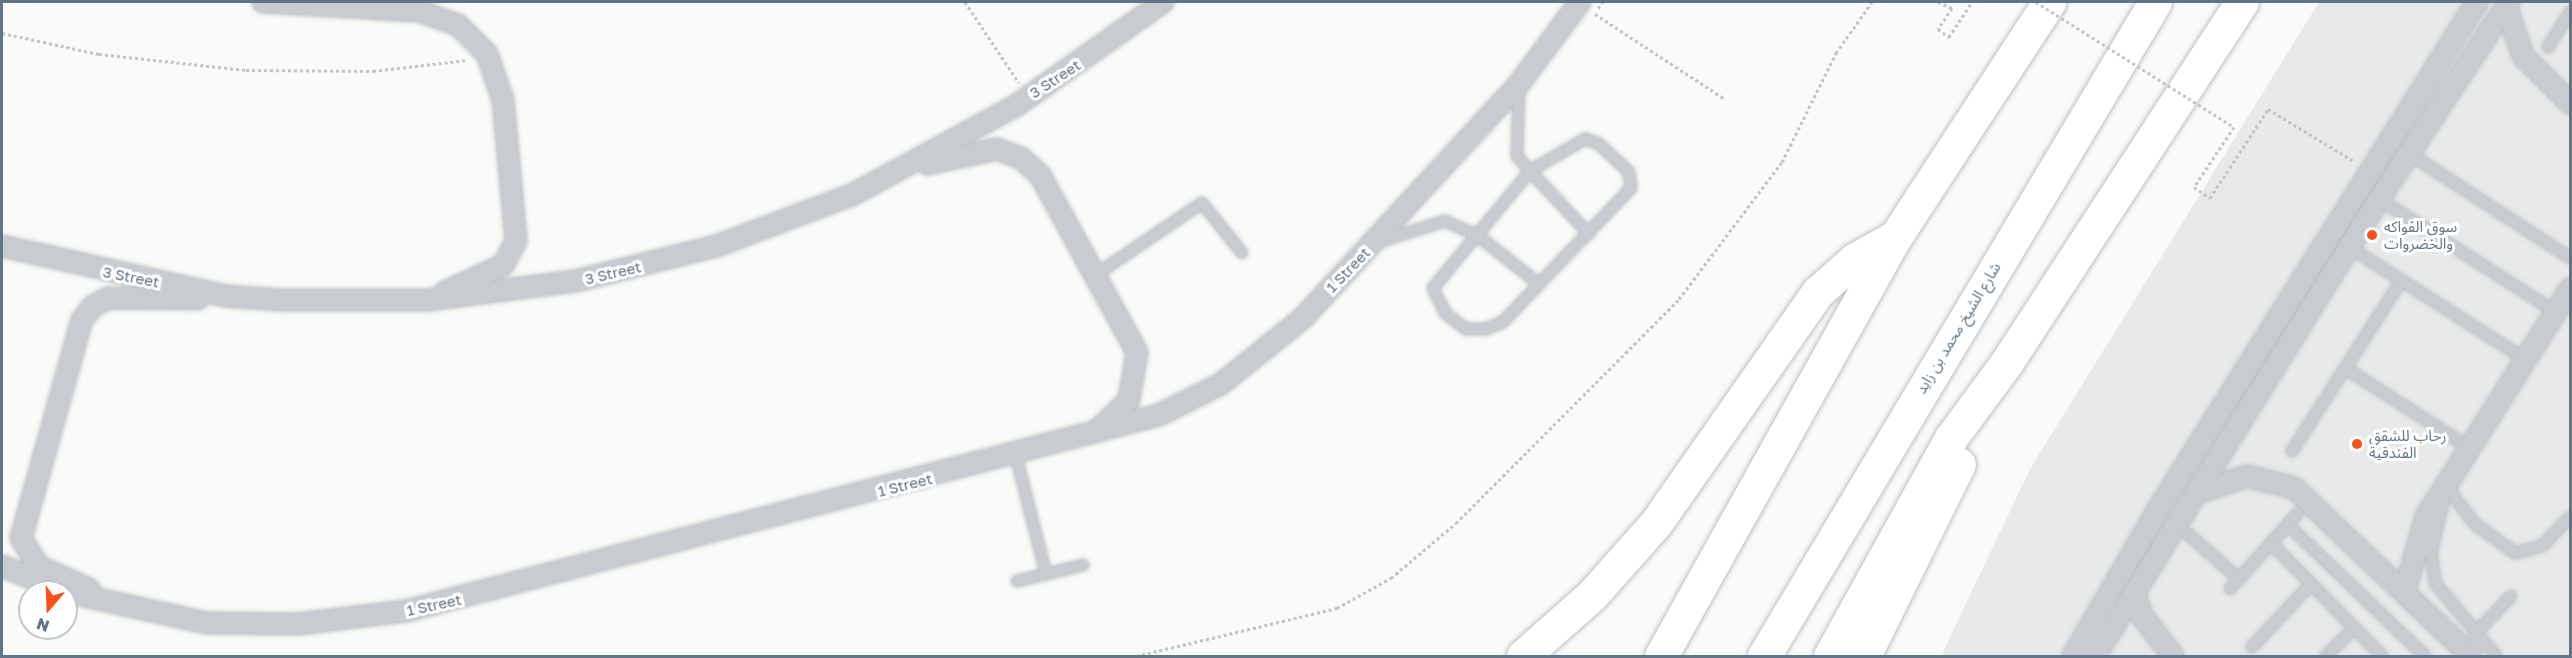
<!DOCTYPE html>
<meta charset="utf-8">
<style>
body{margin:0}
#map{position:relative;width:2572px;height:658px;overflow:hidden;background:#fafaf8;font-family:"Golos Text","Noto Sans Arabic",sans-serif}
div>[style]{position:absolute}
.built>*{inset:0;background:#e8e9e9}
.path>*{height:3px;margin-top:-1.5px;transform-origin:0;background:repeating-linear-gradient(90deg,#c1c4c6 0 3px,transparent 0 6px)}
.roads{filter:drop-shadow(0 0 2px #bcc0c3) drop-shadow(0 0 2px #bcc0c3)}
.lane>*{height:10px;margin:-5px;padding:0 5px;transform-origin:5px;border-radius:5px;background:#c8ccd0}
.street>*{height:20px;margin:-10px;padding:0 10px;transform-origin:10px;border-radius:10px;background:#c8ccd0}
.highway>*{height:33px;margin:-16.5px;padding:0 16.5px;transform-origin:16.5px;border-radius:16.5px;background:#fff}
.path-bridge>*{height:3px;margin-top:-1.5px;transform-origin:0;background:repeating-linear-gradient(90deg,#c1c4c6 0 3px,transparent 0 6px)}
.dots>*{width:16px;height:16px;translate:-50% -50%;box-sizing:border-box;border:3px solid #fff;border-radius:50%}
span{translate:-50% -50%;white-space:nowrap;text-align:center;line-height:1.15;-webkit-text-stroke:6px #fff;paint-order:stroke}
.street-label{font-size:15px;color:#627586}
.poi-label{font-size:15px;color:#627586}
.left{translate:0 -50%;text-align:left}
.frame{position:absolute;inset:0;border:3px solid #627586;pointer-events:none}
.north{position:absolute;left:18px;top:580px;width:60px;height:60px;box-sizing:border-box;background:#fff;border:2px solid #c0c8cf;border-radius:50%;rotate:199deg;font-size:16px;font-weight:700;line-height:24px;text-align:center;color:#627586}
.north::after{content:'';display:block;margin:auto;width:21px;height:27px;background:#f6511c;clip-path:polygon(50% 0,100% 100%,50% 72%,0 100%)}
</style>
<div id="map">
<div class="built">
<i style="clip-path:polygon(2319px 2px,2570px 2px,2570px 656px,1941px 656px,2030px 469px)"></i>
</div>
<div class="path">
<i style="left:965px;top:2px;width:97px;rotate:56.3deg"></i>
<i style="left:1938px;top:2px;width:15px;rotate:23deg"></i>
<i style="left:1952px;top:8px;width:25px;rotate:124deg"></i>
<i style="left:1938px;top:29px;width:14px;rotate:36deg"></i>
<i style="left:1949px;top:37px;width:42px;rotate:-56.7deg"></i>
<i style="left:1598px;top:8px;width:8px;rotate:-50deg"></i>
<i style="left:1595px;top:14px;width:155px;rotate:33.2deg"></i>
<i style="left:2px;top:33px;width:99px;rotate:12.2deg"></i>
<i style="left:99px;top:54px;width:148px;rotate:6.2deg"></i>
<i style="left:246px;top:70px;width:127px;rotate:0.5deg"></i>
<i style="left:373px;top:71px;width:95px;rotate:-6.7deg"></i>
<i style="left:2234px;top:127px;width:72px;rotate:123.7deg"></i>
<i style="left:2194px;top:187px;width:19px;rotate:35deg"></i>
<i style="left:2210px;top:198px;width:106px;rotate:-56.9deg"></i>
<i style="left:2268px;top:109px;width:100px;rotate:31.2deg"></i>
<i style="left:1136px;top:656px;width:207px;rotate:-13.4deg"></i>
<i style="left:1337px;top:608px;width:62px;rotate:-29.1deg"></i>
<i style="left:1391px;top:578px;width:85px;rotate:-40.2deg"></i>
<i style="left:1456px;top:523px;width:316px;rotate:-45.1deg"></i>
<i style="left:1679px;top:299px;width:171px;rotate:-53.1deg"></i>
<i style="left:1782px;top:162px;width:122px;rotate:-63.6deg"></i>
<i style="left:1836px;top:53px;width:62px;rotate:-54.8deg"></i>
</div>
<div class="roads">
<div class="lane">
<i style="left:2548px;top:47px;width:41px;rotate:-57.8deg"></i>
<i style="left:2408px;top:153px;width:193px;rotate:32.9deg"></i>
<i style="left:2379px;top:199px;width:210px;rotate:32.6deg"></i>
<i style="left:1381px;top:241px;width:67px;rotate:-17.4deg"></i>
<i style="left:1445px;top:221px;width:35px;rotate:24deg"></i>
<i style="left:1477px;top:235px;width:79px;rotate:38.3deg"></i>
<i style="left:1539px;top:284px;width:133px;rotate:-46.2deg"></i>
<i style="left:1631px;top:188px;width:16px;rotate:-97deg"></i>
<i style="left:1629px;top:172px;width:42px;rotate:-136.9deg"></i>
<i style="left:1598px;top:143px;width:14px;rotate:-163deg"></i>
<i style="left:1585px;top:139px;width:64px;rotate:149.8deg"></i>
<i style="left:1530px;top:171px;width:20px;rotate:-131deg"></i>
<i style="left:1517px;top:156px;width:69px;rotate:-88.3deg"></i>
<i style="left:2349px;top:247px;width:209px;rotate:32.5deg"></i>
<i style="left:1094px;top:276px;width:130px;rotate:-34.1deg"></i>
<i style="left:1202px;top:203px;width:64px;rotate:51.3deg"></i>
<i style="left:1539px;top:284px;width:52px;rotate:133.5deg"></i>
<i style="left:1503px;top:322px;width:18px;rotate:158deg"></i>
<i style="left:1486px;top:329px;width:20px;rotate:180deg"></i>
<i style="left:1466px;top:329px;width:25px;rotate:-143deg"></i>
<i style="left:1446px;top:314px;width:29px;rotate:-117deg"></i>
<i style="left:1433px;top:288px;width:152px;rotate:-50.3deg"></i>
<i style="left:1530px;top:171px;width:86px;rotate:46.9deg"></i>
<i style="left:2345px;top:368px;width:146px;rotate:32.7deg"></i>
<i style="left:2292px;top:451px;width:202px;rotate:-57.3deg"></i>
<i style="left:1016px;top:456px;width:122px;rotate:75.7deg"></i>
<i style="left:2446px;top:486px;width:46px;rotate:52.9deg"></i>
<i style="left:2474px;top:523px;width:51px;rotate:36.2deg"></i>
<i style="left:2515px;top:553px;width:28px;rotate:-15deg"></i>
<i style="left:2542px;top:546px;width:40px;rotate:-46deg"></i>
<i style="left:2445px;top:493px;width:63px;rotate:102.9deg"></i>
<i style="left:2431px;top:554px;width:29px;rotate:82deg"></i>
<i style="left:2435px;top:583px;width:95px;rotate:50.1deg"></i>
<i style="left:2288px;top:525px;width:190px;rotate:43.7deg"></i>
<i style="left:2188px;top:534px;width:68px;rotate:41.4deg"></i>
<i style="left:2271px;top:543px;width:158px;rotate:45.5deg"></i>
<i style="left:1017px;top:581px;width:68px;rotate:-13.6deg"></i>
<i style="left:2230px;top:589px;width:101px;rotate:-48.2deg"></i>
<i style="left:2475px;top:634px;width:52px;rotate:-46.5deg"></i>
<i style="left:2252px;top:647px;width:86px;rotate:-46.9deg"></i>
<i style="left:2326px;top:656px;width:40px;rotate:-45deg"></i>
</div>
<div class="street">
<i style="left:263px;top:2px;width:156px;rotate:3.3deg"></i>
<i style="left:419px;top:11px;width:41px;rotate:19.7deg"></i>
<i style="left:458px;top:25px;width:41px;rotate:45deg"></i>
<i style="left:487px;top:54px;width:49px;rotate:70.8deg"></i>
<i style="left:503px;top:100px;width:142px;rotate:84.7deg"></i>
<i style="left:516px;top:241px;width:27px;rotate:118deg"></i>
<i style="left:503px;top:265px;width:64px;rotate:155deg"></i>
<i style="left:2506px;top:6px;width:53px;rotate:71.2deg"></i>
<i style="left:2523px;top:56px;width:66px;rotate:45deg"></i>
<i style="left:928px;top:164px;width:71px;rotate:-12.3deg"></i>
<i style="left:997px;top:149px;width:26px;rotate:21deg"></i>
<i style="left:1021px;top:158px;width:25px;rotate:42deg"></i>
<i style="left:1040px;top:175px;width:202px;rotate:61.3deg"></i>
<i style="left:1137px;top:352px;width:49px;rotate:99.5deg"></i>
<i style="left:1129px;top:400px;width:46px;rotate:135.9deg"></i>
<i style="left:2px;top:246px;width:229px;rotate:12.6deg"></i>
<i style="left:225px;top:296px;width:56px;rotate:4.1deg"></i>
<i style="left:281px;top:300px;width:146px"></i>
<i style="left:427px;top:300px;width:150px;rotate:-7.3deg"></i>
<i style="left:576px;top:281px;width:144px;rotate:-14deg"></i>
<i style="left:716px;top:246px;width:145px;rotate:-20.6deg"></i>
<i style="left:852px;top:195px;width:188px;rotate:-28.6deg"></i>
<i style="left:1017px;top:105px;width:179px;rotate:-35.2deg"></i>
<i style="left:2196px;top:493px;width:54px;rotate:-18.4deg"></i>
<i style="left:2247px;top:476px;width:49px;rotate:14.3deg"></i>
<i style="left:2294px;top:488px;width:244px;rotate:43.5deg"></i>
<i style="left:2px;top:566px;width:66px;rotate:22.3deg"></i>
<i style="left:89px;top:589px;width:56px;rotate:-155.7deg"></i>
<i style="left:38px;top:566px;width:33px;rotate:-121deg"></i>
<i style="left:21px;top:538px;width:226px;rotate:-74.4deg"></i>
<i style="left:82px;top:320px;width:18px;rotate:-52deg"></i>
<i style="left:93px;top:306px;width:18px;rotate:-27deg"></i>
<i style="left:109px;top:298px;width:89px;rotate:0.6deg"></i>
<i style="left:2405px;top:590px;width:76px;rotate:-74deg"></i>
<i style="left:2426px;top:517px;width:270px;rotate:-57.7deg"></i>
<i style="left:66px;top:592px;width:144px;rotate:12.4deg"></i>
<i style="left:207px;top:623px;width:91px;rotate:0.6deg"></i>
<i style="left:298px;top:624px;width:109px;rotate:-6.9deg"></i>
<i style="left:406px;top:611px;width:778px;rotate:-14.59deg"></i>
<i style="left:1159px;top:415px;width:69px;rotate:-26.6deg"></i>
<i style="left:1221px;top:384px;width:105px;rotate:-38.8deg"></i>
<i style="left:1303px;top:318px;width:318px;rotate:-47.3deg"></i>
<i style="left:1519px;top:84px;width:102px;rotate:-53.4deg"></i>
<i style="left:2134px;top:592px;width:25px;rotate:72deg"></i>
<i style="left:2142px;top:616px;width:51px;rotate:52.2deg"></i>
<i style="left:2073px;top:656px;width:173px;rotate:-59.9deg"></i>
<i style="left:2160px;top:506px;width:595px;rotate:-57.83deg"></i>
<i style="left:2095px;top:656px;width:538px;rotate:-58.14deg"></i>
<i style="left:2379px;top:199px;width:236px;rotate:-56.6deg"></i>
</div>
<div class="highway">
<i style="left:1523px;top:656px;width:92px;rotate:-41.5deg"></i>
<i style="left:1592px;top:595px;width:96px;rotate:-48.4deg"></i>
<i style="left:1656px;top:523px;width:282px;rotate:-55deg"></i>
<i style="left:1818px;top:292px;width:48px;rotate:-41.6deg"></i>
<i style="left:1854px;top:260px;width:47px;rotate:-29.3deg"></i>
<i style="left:1661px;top:656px;width:481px;rotate:-60.8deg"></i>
<i style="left:1896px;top:236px;width:280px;rotate:-56.8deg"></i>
<i style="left:1764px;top:656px;width:762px;rotate:-59.13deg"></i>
<i style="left:1830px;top:656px;width:249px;rotate:-61deg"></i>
<i style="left:1951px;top:438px;width:94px;rotate:-53.6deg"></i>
<i style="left:2007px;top:362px;width:430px;rotate:-56.9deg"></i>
<i style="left:1864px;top:656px;width:214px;rotate:-63.7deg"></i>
</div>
</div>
<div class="path-bridge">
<i style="left:2036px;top:2px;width:234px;rotate:32.3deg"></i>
</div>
<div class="dots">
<i style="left:2372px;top:235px;background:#f6511c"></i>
<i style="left:2357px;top:444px;background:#f6511c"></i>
</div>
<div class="street-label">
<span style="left:1055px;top:79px;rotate:-33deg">3 Street</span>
<span style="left:1348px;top:270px;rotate:-46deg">1 Street</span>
<span style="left:613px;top:273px;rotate:-13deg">3 Street</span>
<span style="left:131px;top:277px;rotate:11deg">3 Street</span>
<span style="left:1958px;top:328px;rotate:-59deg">شارع الشيخ محمد بن زايد</span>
<span style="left:905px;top:485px;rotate:-14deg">1 Street</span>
<span style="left:434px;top:605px;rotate:-12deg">1 Street</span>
</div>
<div class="poi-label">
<span class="left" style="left:2384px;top:235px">سوق الفواكه<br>والخضروات</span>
<span class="left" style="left:2369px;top:444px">رحاب للشقق<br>الفندقية</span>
</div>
<div class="frame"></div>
<div class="north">N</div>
</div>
